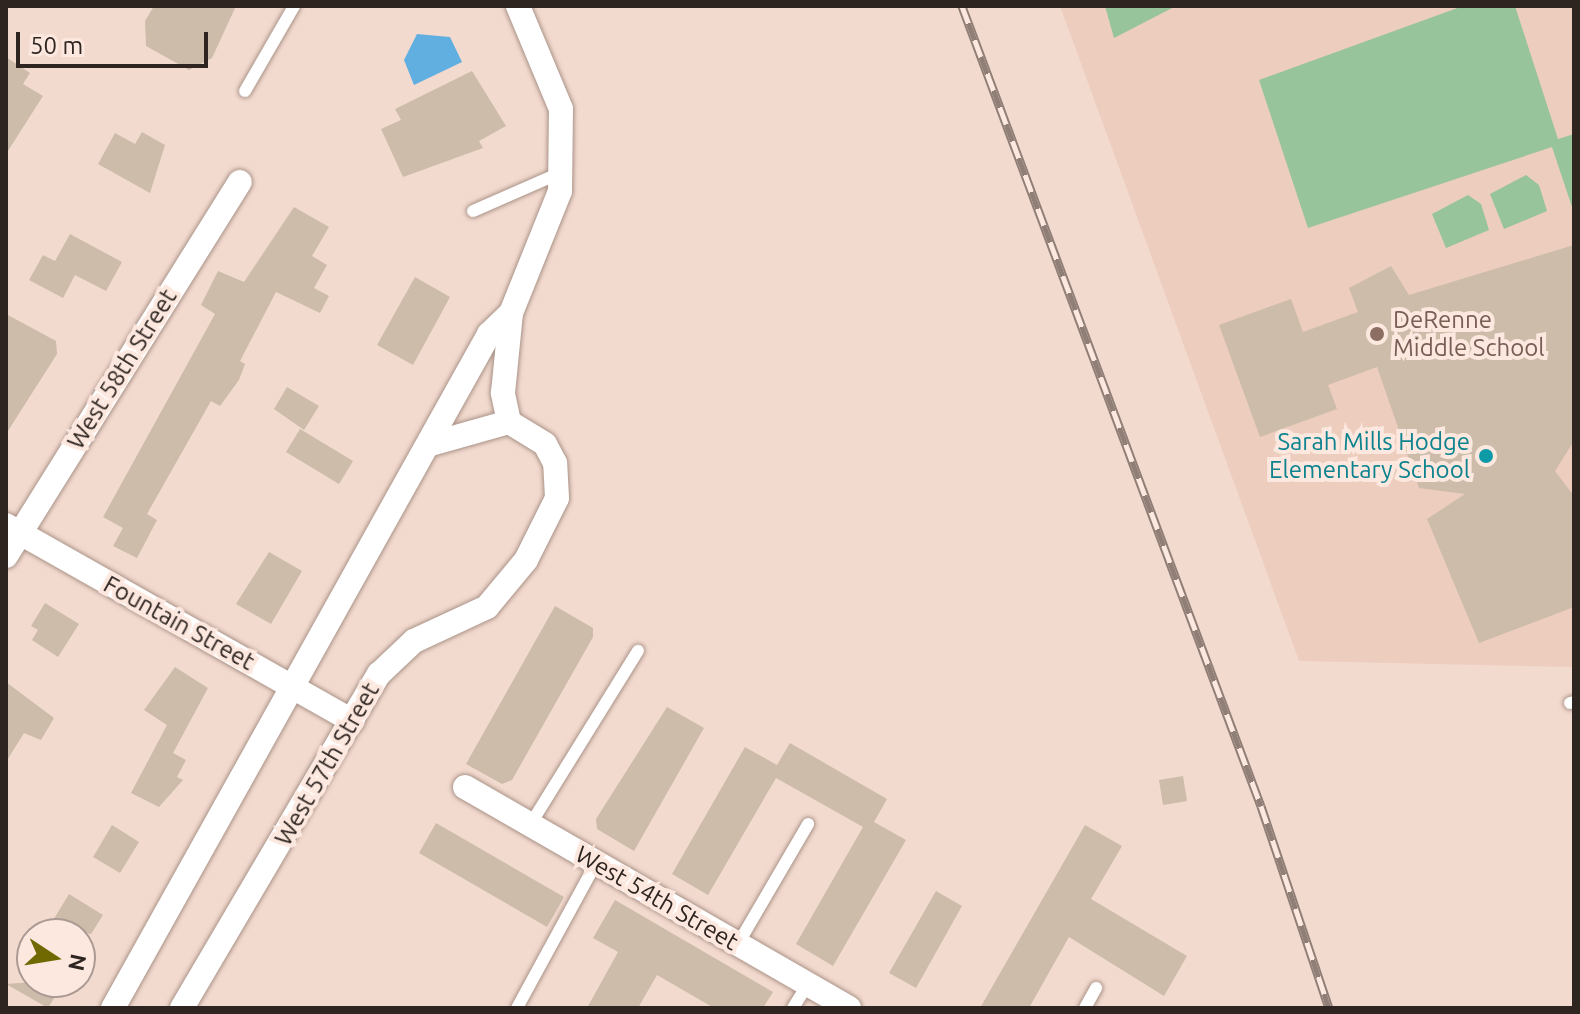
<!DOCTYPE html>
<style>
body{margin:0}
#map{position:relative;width:1580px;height:1014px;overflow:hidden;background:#f3dacf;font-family:Ubuntu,sans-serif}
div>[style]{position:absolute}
.built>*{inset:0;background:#edcdbe}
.green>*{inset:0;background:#97c49b}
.water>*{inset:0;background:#60afe0}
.building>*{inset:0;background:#ccbca9}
.roads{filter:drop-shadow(0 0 2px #aa9388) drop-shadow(0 0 2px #aa9388)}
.lane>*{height:12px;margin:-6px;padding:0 6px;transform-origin:6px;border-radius:6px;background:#fff}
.street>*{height:24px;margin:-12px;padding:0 12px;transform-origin:12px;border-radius:12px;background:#fff}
.rail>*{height:9px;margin-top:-4.5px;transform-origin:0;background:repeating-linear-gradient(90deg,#fde8df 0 18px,#907f77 0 36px);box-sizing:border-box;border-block:2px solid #907f77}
.dots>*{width:22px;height:22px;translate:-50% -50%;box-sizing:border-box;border:4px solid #fde8df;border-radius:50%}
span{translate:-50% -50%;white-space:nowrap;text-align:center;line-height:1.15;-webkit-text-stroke:8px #fde8df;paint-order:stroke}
.education-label{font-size:24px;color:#785e54}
.left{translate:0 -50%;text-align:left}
.street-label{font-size:24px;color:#2e2521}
.culture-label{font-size:24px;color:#0d838f}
.right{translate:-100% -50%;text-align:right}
.frame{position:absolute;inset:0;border:8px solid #2e2521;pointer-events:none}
.north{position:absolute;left:16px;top:918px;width:80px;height:80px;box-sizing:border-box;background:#fde8df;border:2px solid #aa9a93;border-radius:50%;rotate:102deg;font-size:22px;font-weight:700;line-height:32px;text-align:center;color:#2e2521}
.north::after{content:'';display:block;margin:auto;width:28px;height:36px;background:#706902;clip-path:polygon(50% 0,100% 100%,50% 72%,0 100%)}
.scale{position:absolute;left:16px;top:32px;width:192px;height:36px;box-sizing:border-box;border:4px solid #2e2521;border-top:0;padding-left:10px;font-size:24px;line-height:28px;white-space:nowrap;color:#2e2521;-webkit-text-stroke:6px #fde8df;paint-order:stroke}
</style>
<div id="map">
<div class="built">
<i style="clip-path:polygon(1060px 6px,1574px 6px,1574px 667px,1299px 661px)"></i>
</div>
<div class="green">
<i style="clip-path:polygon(1105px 6px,1176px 6px,1114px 38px)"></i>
<i style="clip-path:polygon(1463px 6px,1515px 6px,1558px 139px,1574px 134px,1574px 213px,1552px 147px,1308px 228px,1259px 80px)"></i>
<i style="clip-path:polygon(1526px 175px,1539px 185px,1547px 211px,1504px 229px,1490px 194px)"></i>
<i style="clip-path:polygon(1468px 195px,1481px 204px,1489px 230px,1446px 248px,1432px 214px)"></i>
</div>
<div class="water">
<i style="clip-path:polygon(417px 34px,450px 37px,462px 62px,414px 85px,404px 60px)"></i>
</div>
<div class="building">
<i style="clip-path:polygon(154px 6px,236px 6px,212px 58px,189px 70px,146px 46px,145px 21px)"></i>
<i style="clip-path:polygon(6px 57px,30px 73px,23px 84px,43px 96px,6px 154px)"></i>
<i style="clip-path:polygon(472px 71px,506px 126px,479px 141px,483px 148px,403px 177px,381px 129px,401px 120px,395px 109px)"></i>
<i style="clip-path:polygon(142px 132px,165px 145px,150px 193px,98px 164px,115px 133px,135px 144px)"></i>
<i style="clip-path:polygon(294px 207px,329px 227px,312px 256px,327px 265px,314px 288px,329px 296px,320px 313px,276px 292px,240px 361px,245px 364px,239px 380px,220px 406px,211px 401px,147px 514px,157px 520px,137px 558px,113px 546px,123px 528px,103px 517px,215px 314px,201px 305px,218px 271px,244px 282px)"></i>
<i style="clip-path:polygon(70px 234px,122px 262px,106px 291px,75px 275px,63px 298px,29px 280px,43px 255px,55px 261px)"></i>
<i style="clip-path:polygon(1574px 245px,1574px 441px,1555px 471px,1574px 496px,1574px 607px,1479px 643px,1427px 519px,1465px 494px,1419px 488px,1377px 367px,1328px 385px,1337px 409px,1260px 437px,1219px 325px,1291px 299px,1303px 332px,1358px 312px,1349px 288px,1391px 266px,1409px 295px)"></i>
<i style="clip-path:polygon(415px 277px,450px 297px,413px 365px,377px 345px)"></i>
<i style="clip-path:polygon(6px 314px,56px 341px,57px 354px,6px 434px)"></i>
<i style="clip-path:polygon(287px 387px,319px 406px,304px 430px,274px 409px)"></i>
<i style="clip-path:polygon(300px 429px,353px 461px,339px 484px,286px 452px)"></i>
<i style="clip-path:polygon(269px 552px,302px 571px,271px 624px,236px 604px)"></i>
<i style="clip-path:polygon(45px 603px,79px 624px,58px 657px,32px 640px,38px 630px,31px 626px)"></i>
<i style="clip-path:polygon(555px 606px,593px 628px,593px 637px,512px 780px,502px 784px,466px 764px)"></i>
<i style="clip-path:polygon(175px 667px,208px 688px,173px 753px,186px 760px,177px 777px,183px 780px,159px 807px,131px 793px,167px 725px,144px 710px)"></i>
<i style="clip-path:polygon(6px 682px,54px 718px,41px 740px,24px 733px,6px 762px)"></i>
<i style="clip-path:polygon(667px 707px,704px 728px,634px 851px,597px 829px,596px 819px)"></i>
<i style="clip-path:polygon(790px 743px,887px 799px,874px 822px,906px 840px,833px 966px,796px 944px,863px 827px,776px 778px,708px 895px,672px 874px,745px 747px,777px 765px)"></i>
<i style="clip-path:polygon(1183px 776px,1187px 801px,1163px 805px,1159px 780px)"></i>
<i style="clip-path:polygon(436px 823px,564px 897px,547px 927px,419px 853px)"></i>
<i style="clip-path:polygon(112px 825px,139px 842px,120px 873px,93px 857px)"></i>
<i style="clip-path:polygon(1085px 825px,1122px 846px,1091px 899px,1187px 956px,1164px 996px,1069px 937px,1029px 1008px,980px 1008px)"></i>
<i style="clip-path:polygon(936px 891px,962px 906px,916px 988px,889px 973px)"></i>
<i style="clip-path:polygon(69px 894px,103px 915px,91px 934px,49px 927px)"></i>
<i style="clip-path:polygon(615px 900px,773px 992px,763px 1008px,714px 1008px,657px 975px,638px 1008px,587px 1008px,618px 952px,593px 938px)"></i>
<i style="clip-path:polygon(32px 982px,64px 982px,48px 1008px,6px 984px)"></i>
</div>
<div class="roads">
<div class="lane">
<i style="left:245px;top:91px;width:98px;rotate:-60deg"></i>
<i style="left:473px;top:211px;width:95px;rotate:-23.6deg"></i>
<i style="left:1570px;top:703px;width:4px;rotate:-14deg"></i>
<i style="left:530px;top:825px;width:205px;rotate:-58.2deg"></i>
<i style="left:738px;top:944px;width:139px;rotate:-59.7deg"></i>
<i style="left:517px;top:1008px;width:165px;rotate:-61.4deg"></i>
<i style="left:793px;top:1008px;width:28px;rotate:-58deg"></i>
<i style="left:1085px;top:1008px;width:23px;rotate:-61deg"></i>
</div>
<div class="street">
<i style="left:431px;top:444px;width:81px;rotate:-15.8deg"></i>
<i style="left:6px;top:525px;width:398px;rotate:29.5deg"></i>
<i style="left:6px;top:556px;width:441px;rotate:-58deg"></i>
<i style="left:465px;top:787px;width:443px;rotate:29.9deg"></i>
<i style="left:113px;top:1008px;width:772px;rotate:-60.84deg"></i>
<i style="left:489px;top:334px;width:30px;rotate:-44deg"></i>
<i style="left:182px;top:1008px;width:388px;rotate:-59.5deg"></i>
<i style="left:379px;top:674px;width:48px;rotate:-43.3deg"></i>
<i style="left:414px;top:641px;width:81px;rotate:-25deg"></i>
<i style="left:487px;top:607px;width:61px;rotate:-50.3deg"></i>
<i style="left:526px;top:560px;width:69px;rotate:-63.4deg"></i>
<i style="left:557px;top:498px;width:35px;rotate:-93deg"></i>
<i style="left:555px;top:463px;width:21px;rotate:-118deg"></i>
<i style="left:545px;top:444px;width:42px;rotate:-148.6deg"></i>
<i style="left:509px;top:422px;width:30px;rotate:-102deg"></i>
<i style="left:503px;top:393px;width:80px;rotate:-84.3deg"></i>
<i style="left:511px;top:313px;width:131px;rotate:-68.1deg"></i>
<i style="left:560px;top:191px;width:82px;rotate:-89.3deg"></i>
<i style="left:561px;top:109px;width:112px;rotate:-112.7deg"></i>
</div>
</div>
<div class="rail">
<i style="left:962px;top:6px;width:854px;rotate:69.51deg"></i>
<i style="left:1261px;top:806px;width:213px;rotate:71.4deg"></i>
</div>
<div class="dots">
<i style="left:1377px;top:334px;background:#8d6e63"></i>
<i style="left:1486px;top:456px;background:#0f9aa8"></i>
</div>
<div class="education-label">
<span class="left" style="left:1393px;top:334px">DeRenne<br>Middle School</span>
</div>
<div class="street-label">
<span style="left:122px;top:369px;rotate:-58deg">West 58th Street</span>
<span style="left:179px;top:623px;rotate:29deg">Fountain Street</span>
<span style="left:327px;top:764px;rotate:-60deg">West 57th Street</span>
<span style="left:657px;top:898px;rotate:30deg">West 54th Street</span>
</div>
<div class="culture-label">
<span class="right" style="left:1470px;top:456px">Sarah Mills Hodge<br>Elementary School</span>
</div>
<div class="frame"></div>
<div class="north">N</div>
<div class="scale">50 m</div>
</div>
